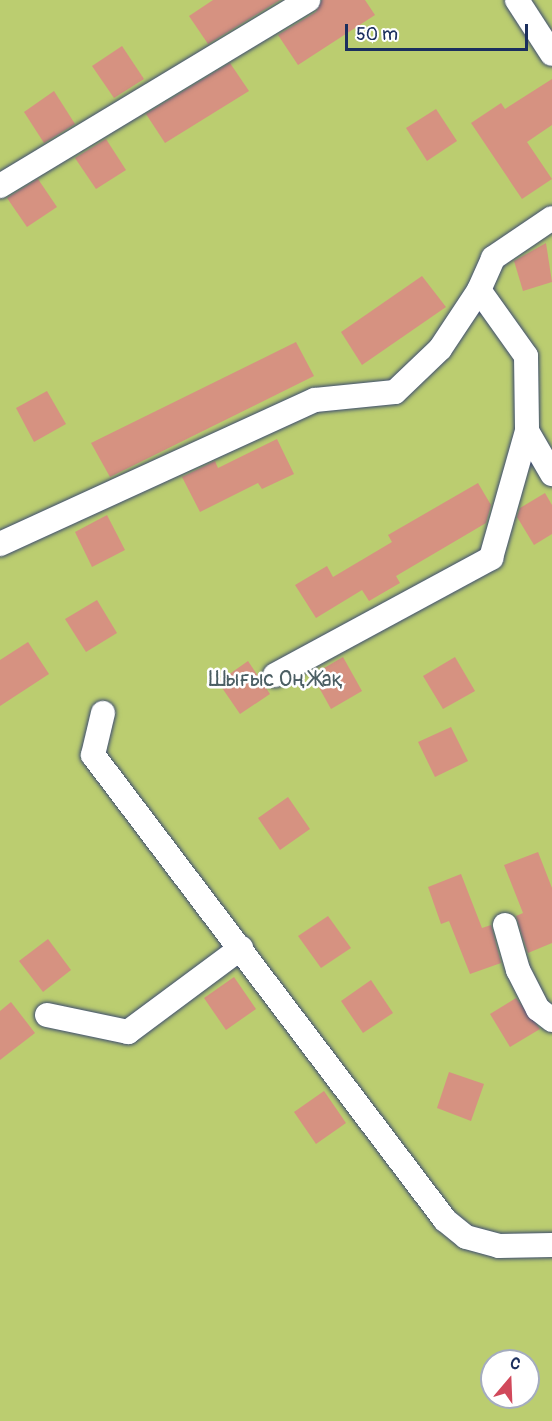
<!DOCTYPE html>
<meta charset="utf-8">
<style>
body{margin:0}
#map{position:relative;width:552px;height:1421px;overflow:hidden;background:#f5ead6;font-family:Pangolin,sans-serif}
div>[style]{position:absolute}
.green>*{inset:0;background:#bbcd70}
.building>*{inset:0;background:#d69281}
.roads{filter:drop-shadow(0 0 2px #3c4b70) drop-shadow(0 0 2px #3c4b70)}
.minor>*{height:24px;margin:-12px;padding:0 12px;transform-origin:12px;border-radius:12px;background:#fff}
span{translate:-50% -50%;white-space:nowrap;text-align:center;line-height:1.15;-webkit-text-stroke:5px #fff;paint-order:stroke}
.park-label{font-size:21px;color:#4b5e63}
.north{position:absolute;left:480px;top:1349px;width:60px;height:60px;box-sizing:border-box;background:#fff;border:2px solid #a4acbf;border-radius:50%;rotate:19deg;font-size:16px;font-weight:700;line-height:24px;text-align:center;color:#1b2f5e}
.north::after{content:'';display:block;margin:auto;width:21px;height:27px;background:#d1495b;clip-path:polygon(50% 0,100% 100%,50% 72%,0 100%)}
.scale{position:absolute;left:345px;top:24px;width:183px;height:27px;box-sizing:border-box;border:3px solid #1b2f5e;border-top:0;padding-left:8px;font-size:18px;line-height:21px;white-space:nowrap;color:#1b2f5e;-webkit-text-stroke:4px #fff;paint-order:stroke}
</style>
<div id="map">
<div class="green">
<i style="clip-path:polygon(evenodd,0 0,552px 0,552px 1421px,0 1421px,0 0,492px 1361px,528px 1361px,528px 1397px,492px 1397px,492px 1361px)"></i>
</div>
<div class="building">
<i style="clip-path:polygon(213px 0,280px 0,208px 44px,189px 16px)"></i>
<i style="clip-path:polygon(322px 0,365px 0,375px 15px,298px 65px,278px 35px,316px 12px)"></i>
<i style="clip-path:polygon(122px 46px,144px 79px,114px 98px,92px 66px)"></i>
<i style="clip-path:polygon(230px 63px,249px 91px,165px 143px,146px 114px)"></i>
<i style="clip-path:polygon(552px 79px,552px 125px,527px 142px,552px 179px,522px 199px,471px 123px,501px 103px,505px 109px)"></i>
<i style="clip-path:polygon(54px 91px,75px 124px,44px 143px,24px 112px)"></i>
<i style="clip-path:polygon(436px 109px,457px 141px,427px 161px,406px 128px)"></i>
<i style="clip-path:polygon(106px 139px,126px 170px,96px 189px,75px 158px)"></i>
<i style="clip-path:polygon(38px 179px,57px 207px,27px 227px,7px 198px)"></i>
<i style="clip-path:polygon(546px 243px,552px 282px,523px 291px,514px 261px)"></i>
<i style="clip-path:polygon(422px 276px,446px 307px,362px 365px,341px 332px)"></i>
<i style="clip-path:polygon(296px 342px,314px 376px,110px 477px,91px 443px)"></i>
<i style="clip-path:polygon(47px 391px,66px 424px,34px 442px,16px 408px)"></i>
<i style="clip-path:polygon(277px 439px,294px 474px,262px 489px,258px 483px,200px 512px,182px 477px,215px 461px,218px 468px)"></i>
<i style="clip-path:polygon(478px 483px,491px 505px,486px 523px,396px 576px,400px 583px,369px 601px,362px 590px,316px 618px,295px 585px,327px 566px,333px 577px,392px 542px,388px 535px)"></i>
<i style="clip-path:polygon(545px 493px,552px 505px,552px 534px,534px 545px,517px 517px,520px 508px)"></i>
<i style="clip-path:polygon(107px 515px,125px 550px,92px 567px,75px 532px)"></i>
<i style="clip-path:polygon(97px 600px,117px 633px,86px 652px,65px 619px)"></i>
<i style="clip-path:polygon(28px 642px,49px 674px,0 706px,0 660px)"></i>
<i style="clip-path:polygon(343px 657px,362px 691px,331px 709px,312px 675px)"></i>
<i style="clip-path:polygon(455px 657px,475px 691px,443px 709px,423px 676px)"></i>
<i style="clip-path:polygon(248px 661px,270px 694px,240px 714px,218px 682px)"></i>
<i style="clip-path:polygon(451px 727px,468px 761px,435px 777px,418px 742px)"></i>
<i style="clip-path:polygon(288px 797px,310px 829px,280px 850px,258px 818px)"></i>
<i style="clip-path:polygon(538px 852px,552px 888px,552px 943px,528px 953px,516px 916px,523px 913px,504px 865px)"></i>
<i style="clip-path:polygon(461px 874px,482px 928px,491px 925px,501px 963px,470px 974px,449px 921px,441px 924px,428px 887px)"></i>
<i style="clip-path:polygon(328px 916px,351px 948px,321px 968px,298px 936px)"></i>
<i style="clip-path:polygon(48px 939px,71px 970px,43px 992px,19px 961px)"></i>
<i style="clip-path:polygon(234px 977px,256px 1009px,226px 1030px,204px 998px)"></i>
<i style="clip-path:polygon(371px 980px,393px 1013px,363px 1033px,341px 1001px)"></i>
<i style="clip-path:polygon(516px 998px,540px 1029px,510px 1047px,490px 1014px)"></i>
<i style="clip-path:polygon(11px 1002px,35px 1033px,0 1060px,0 1011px)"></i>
<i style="clip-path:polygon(449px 1072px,484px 1084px,471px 1121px,437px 1108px)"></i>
<i style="clip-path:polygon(324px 1091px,346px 1123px,316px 1144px,294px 1112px)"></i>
</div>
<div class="roads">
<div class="minor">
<i style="left:517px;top:0;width:64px;rotate:57.1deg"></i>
<i style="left:0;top:186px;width:360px;rotate:-31.1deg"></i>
<i style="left:479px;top:290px;width:81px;rotate:54.5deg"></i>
<i style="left:526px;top:356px;width:75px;rotate:89.2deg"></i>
<i style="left:527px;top:431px;width:50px;rotate:59.8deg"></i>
<i style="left:0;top:544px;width:346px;rotate:-24.6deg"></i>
<i style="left:315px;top:400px;width:80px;rotate:-5.7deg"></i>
<i style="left:395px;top:392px;width:62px;rotate:-43.7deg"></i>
<i style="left:440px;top:349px;width:71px;rotate:-56.5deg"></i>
<i style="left:479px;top:290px;width:35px;rotate:-66deg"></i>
<i style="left:493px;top:258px;width:71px;rotate:-34.1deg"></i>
<i style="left:275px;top:675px;width:246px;rotate:-28.4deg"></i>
<i style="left:491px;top:558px;width:132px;rotate:-74.2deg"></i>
<i style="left:103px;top:713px;width:43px;rotate:103.4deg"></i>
<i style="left:93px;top:755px;width:583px;rotate:52.87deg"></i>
<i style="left:445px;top:1220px;width:27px;rotate:39deg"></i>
<i style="left:466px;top:1237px;width:34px;rotate:15deg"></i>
<i style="left:499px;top:1246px;width:53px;rotate:-1.1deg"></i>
<i style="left:505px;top:925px;width:47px;rotate:73.9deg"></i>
<i style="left:518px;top:970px;width:44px;rotate:62.9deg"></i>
<i style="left:538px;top:1009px;width:18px;rotate:38deg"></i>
<i style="left:47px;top:1015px;width:83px;rotate:11.9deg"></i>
<i style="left:128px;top:1032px;width:141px;rotate:-36.6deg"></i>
</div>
</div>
<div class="park-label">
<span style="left:276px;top:680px">Шығыс Оң Жақ</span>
</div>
<div class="north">С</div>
<div class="scale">50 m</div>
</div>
